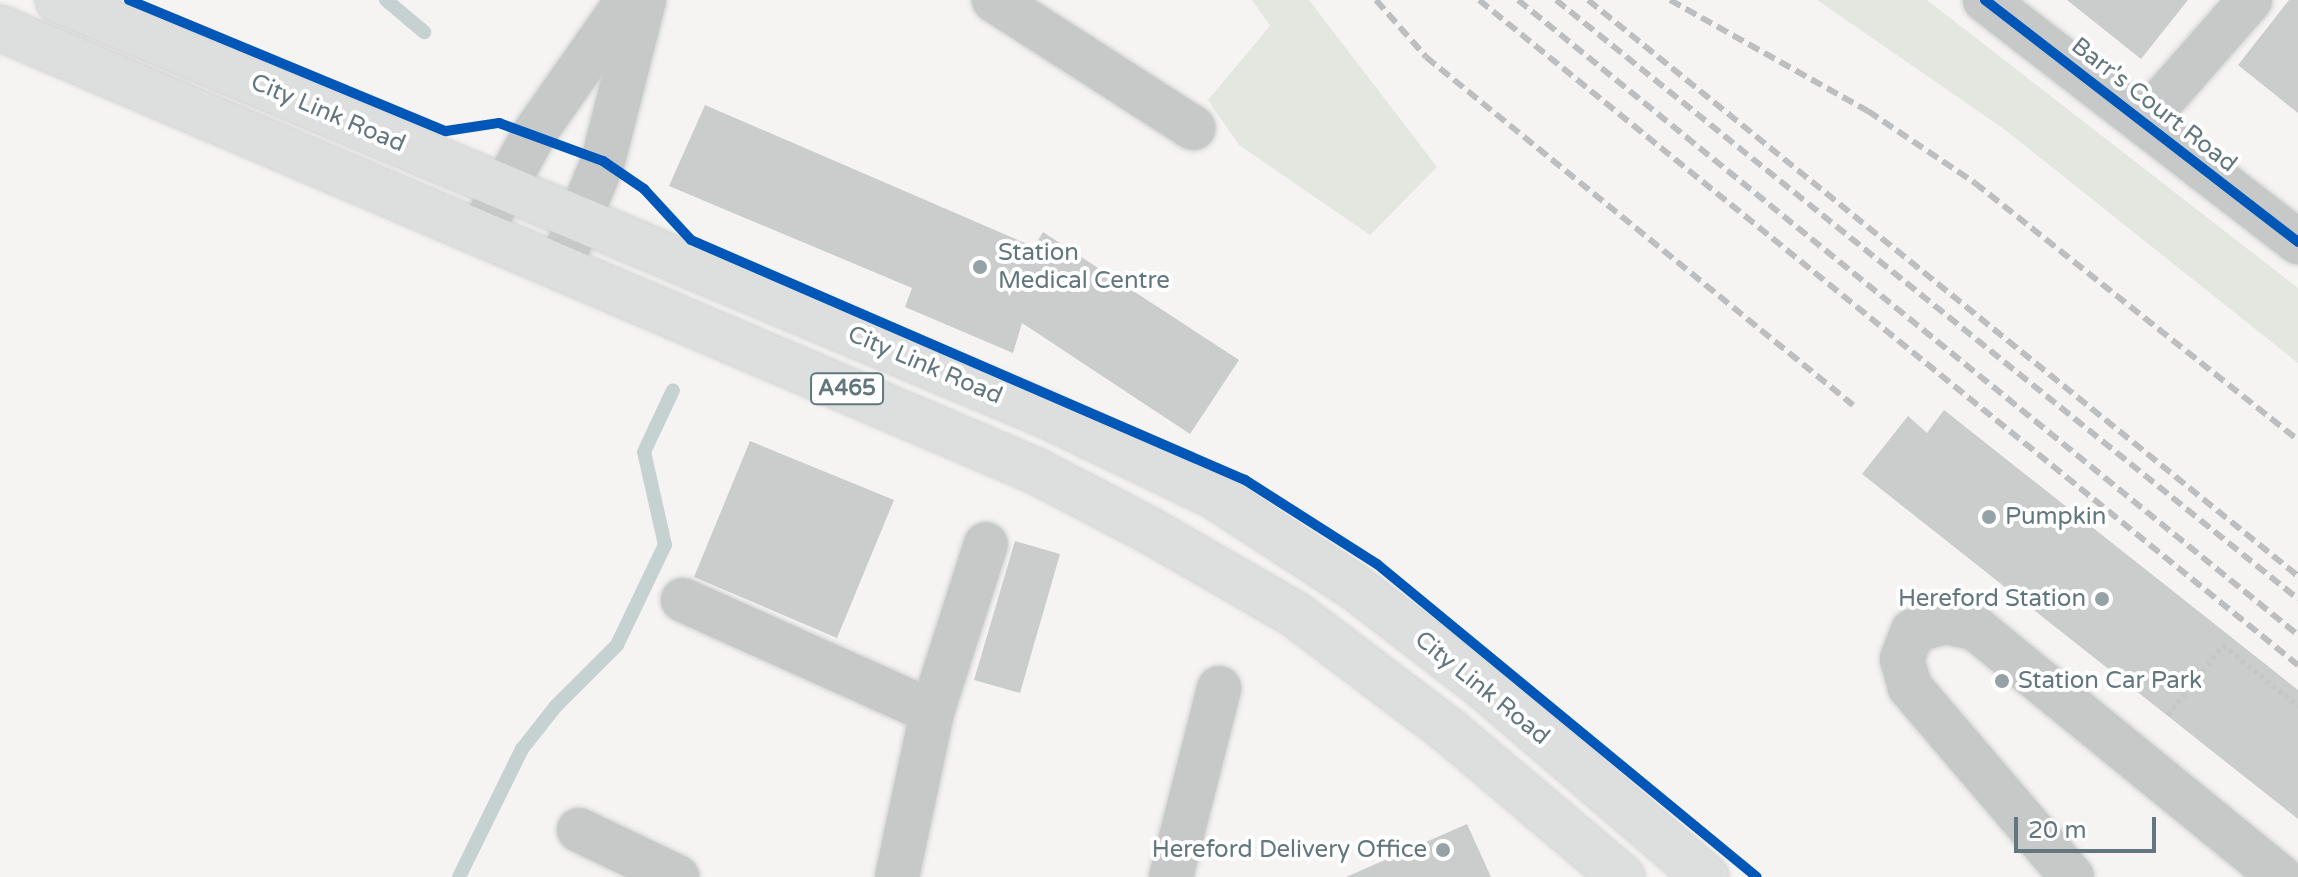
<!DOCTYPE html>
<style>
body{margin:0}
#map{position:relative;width:2298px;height:877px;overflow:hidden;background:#f5f4f3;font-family:"Varela Round",sans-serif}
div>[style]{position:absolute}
.green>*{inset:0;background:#e4e6e0}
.stream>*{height:14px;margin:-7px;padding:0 7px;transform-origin:7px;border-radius:7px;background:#c6d2d2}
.building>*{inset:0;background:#cbcccc}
.path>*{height:5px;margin-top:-2.5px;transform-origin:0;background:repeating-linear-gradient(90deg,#c5c7c7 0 4px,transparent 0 8px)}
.roads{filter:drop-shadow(0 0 2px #d1d1d1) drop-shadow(0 0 2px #d1d1d1)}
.minor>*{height:44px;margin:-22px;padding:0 22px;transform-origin:22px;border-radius:22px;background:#c7c9c9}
.highway>*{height:44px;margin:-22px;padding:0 22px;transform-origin:22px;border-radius:22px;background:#dddede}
.rail>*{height:6px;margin-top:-3px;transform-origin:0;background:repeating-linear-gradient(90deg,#bdbebf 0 12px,transparent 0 18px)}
.cycleway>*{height:10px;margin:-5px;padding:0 5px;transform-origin:5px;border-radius:5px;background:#0057b8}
.dots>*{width:22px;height:22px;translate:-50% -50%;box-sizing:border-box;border:4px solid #fff;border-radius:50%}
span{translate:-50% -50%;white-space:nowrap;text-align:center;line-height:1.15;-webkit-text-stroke:8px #fff;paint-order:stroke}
.shield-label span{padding:2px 6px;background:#fff;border:2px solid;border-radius:6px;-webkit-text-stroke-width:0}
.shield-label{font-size:22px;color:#61777d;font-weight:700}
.street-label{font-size:24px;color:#61777d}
.poi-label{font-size:24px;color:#61777d}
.left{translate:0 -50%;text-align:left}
.right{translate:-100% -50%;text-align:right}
.scale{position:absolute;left:2014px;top:817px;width:142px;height:36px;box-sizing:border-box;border:4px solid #61777d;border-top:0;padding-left:10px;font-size:24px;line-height:28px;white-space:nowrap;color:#61777d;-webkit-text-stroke:6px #fff;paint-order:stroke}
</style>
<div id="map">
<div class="green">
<i style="clip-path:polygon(1252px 0,1309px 0,1437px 167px,1370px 235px,1239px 145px,1208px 100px,1270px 26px)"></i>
<i style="clip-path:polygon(1817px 0,1927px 0,2298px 288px,2298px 363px,2004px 129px)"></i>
</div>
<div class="stream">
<i style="left:386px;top:0;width:50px;rotate:40.1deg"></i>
<i style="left:459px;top:877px;width:143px;rotate:-63.8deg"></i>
<i style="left:522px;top:749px;width:55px;rotate:-51.7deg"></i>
<i style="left:556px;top:706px;width:86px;rotate:-45deg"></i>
<i style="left:617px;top:645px;width:111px;rotate:-64.4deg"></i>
<i style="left:665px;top:545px;width:95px;rotate:-102.7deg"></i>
<i style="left:644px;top:452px;width:68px;rotate:-64.9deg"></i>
</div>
<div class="building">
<i style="clip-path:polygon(2067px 0,2188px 0,2141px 59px)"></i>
<i style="clip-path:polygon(2289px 0,2298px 0,2298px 113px,2238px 65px)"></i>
<i style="clip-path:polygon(705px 105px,1034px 247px,1043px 232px,1239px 360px,1190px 434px,1022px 323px,1013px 353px,905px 307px,912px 288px,669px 186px)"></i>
<i style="clip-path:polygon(1944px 410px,2298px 690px,2298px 819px,1862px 474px,1908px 416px,1927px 433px)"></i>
<i style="clip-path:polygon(750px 441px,894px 500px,837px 638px,694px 577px)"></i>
<i style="clip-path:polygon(1015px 541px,1060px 554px,1020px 693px,974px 680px)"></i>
<i style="clip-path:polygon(1467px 824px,1491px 877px,1346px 877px)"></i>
</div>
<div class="path">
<i style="left:2168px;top:715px;width:89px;rotate:-51.8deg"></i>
<i style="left:2223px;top:645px;width:97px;rotate:39.1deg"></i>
</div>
<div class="roads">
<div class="minor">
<i style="left:994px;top:0;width:237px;rotate:32.7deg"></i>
<i style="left:1985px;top:0;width:396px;rotate:37.7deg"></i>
<i style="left:2143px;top:122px;width:162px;rotate:-48.7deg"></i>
<i style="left:481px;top:231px;width:111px;rotate:-61.3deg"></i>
<i style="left:534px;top:134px;width:164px;rotate:-55deg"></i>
<i style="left:561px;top:264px;width:111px;rotate:-67.8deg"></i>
<i style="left:603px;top:161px;width:166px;rotate:-75.7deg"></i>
<i style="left:683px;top:600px;width:273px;rotate:24.2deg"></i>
<i style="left:579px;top:830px;width:109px;rotate:25.6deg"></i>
<i style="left:897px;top:877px;width:169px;rotate:-78deg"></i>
<i style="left:932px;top:712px;width:176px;rotate:-72.2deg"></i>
<i style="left:1171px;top:877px;width:195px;rotate:-75.7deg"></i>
<i style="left:2072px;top:877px;width:250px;rotate:-130.5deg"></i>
<i style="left:1910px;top:687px;width:29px;rotate:-106deg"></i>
<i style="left:1902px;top:659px;width:30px;rotate:-69deg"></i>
<i style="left:1913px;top:631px;width:32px;rotate:-16deg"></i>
<i style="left:1944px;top:622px;width:32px;rotate:11deg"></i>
<i style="left:1975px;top:628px;width:394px;rotate:39.2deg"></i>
</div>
<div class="highway">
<i style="left:58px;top:0;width:1074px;rotate:22.79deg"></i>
<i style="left:1048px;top:416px;width:185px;rotate:25.6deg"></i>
<i style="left:1215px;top:496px;width:168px;rotate:33.1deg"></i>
<i style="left:1356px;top:588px;width:159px;rotate:37.6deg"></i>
<i style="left:1482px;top:685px;width:295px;rotate:40.6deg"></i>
<i style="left:0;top:28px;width:1127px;rotate:23.15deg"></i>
<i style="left:1036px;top:471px;width:127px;rotate:27.6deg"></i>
<i style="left:1149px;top:530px;width:170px;rotate:30deg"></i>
<i style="left:1296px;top:615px;width:191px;rotate:37.1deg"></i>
<i style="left:1448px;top:730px;width:228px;rotate:40.2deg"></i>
</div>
</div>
<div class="rail">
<i style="left:1376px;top:0;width:76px;rotate:48.7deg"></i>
<i style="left:1426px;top:57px;width:551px;rotate:39.18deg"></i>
<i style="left:1479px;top:0;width:1055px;rotate:39.08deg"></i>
<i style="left:1518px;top:0;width:1006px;rotate:39.15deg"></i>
<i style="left:1556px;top:0;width:954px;rotate:38.91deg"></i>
<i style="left:1588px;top:0;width:914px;rotate:39.05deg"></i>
<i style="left:1670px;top:0;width:227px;rotate:29.3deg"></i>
<i style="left:1868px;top:111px;width:129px;rotate:33.9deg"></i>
<i style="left:1975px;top:183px;width:413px;rotate:38.5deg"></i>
</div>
<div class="cycleway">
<i style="left:129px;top:0;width:343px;rotate:22.5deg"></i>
<i style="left:446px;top:131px;width:54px;rotate:-8.6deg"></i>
<i style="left:499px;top:123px;width:111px;rotate:20.1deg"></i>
<i style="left:603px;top:161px;width:50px;rotate:34.3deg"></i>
<i style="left:644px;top:189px;width:69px;rotate:47.3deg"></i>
<i style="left:691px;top:240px;width:604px;rotate:23.42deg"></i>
<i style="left:1245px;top:480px;width:156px;rotate:32.5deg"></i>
<i style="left:1377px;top:564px;width:492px;rotate:39.5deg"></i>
<i style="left:1985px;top:0;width:396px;rotate:37.7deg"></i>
</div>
<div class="dots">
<i style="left:980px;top:267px;background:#95a3a6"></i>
<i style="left:1989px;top:517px;background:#95a3a6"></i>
<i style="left:2102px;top:599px;background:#95a3a6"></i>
<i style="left:2002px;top:681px;background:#95a3a6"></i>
<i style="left:1443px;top:850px;background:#95a3a6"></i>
</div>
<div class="shield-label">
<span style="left:847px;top:389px">A465</span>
</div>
<div class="street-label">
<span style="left:2154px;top:105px;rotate:38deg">Barr's Court Road</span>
<span style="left:328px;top:113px;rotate:23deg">City Link Road</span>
<span style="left:925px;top:365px;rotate:23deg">City Link Road</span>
<span style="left:1482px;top:688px;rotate:39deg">City Link Road</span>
</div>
<div class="poi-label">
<span class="left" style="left:998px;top:267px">Station<br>Medical Centre</span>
<span class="left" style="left:2005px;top:517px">Pumpkin</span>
<span class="right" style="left:2086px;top:599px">Hereford Station</span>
<span class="left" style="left:2018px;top:681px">Station Car Park</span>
<span class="right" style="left:1427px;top:850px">Hereford Delivery Office</span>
</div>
<div class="scale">20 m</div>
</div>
